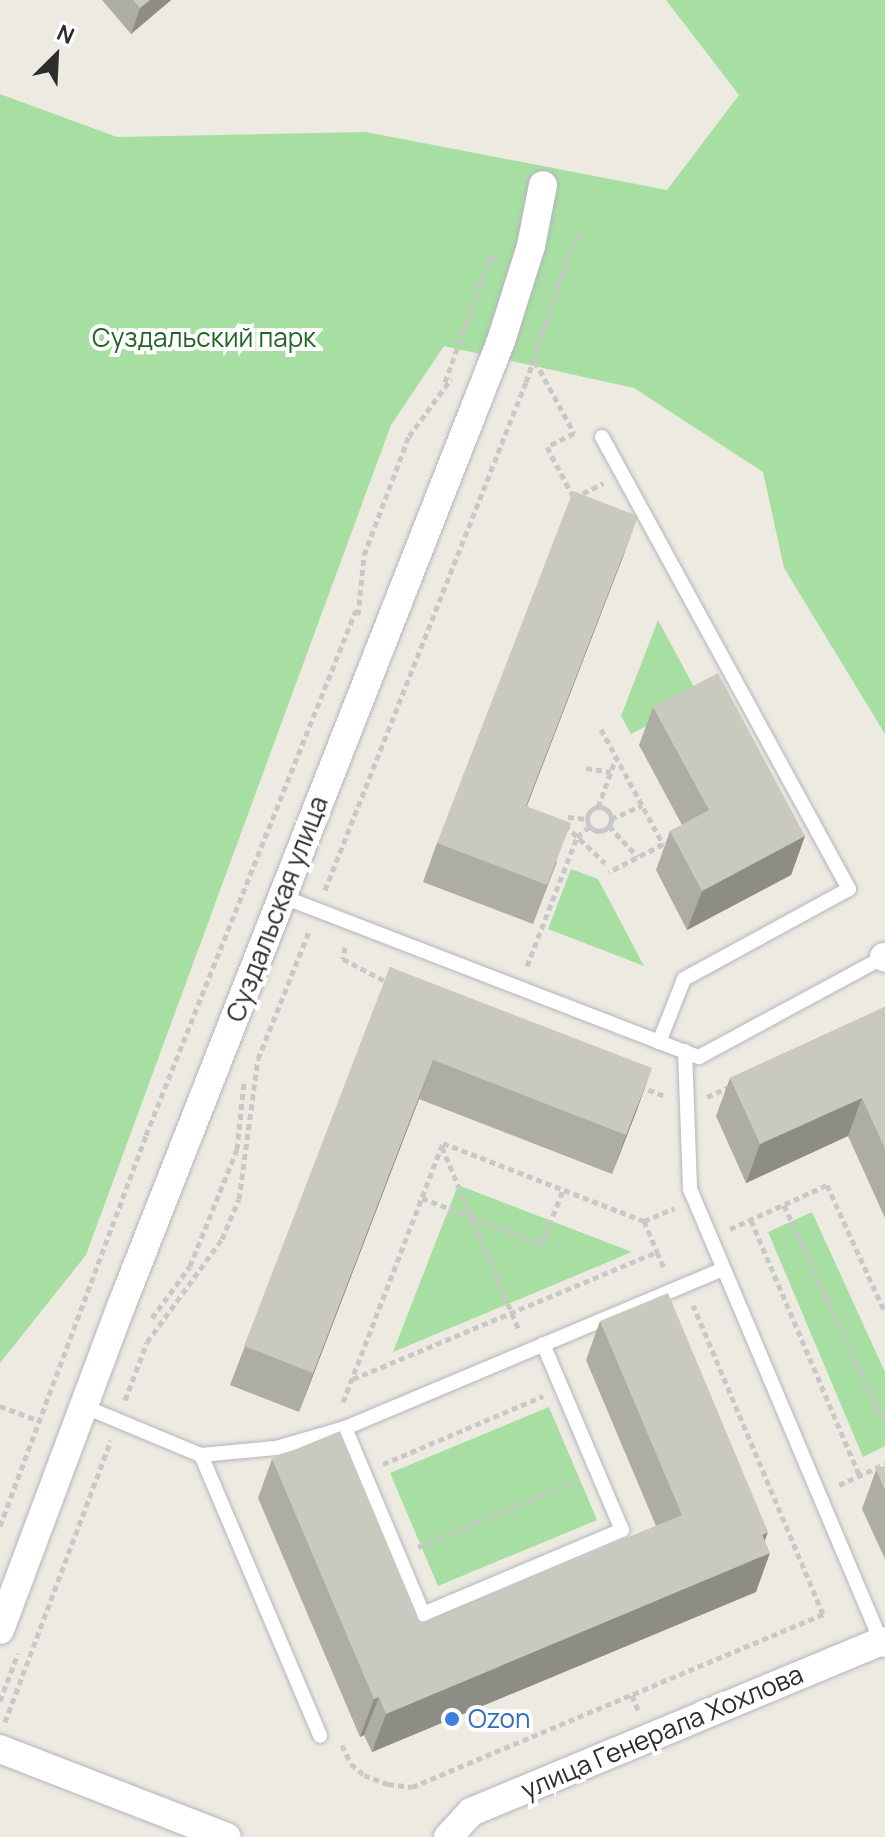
<!DOCTYPE html>
<meta charset="utf-8">
<style>
body{margin:0}
#map{position:relative;width:885px;height:1837px;overflow:hidden;background:#edebe1;font-family:Manrope,sans-serif}
div>[style]{position:absolute}
.green>*{inset:0;background:#a7dfa2}
.path>*{height:5px;margin-top:-2.5px;transform-origin:0;background:repeating-linear-gradient(90deg,#c8c8c8 0 6px,transparent 0 10px)}
.path>.ring{margin:-2.5px;padding:0;box-sizing:content-box;background:none;border:5px solid #c8c8c8;border-radius:50%}
.roads{filter:drop-shadow(0 0 2px #b5b4bf) drop-shadow(0 0 2px #b5b4bf)}
.service>*{height:14px;margin:-7px;padding:0 7px;transform-origin:7px;border-radius:7px;background:#fff}
.minor>*{height:28px;margin:-14px;padding:0 14px;transform-origin:14px;border-radius:14px;background:#fff}
.wall>*{inset:0;background:#adada4}
.shaded-wall>*{inset:0;background:#8d8d86}
.building>*{inset:0;background:#c9c9bf}
.dots>*{width:22px;height:22px;translate:-50% -50%;box-sizing:border-box;border:4px solid #fff;border-radius:50%}
span{translate:-50% -50%;white-space:nowrap;text-align:center;line-height:1.15;-webkit-text-stroke:8px #fff;paint-order:stroke}
.park-label{font-size:26px;color:#216625}
.street-label{font-size:26px;color:#2d2d2d}
.shop-label{font-size:26px;color:#366cbe}
.left{translate:0 -50%;text-align:left}
.north{position:absolute;left:16px;top:16px;width:80px;height:80px;-webkit-text-stroke:6px #fff;paint-order:stroke;rotate:24deg;font-size:22px;font-weight:700;line-height:32px;text-align:center;color:#2d2d2d}
.north::after{content:'';display:block;margin:auto;width:28px;height:36px;background:#2d2d2d;clip-path:polygon(50% 0,100% 100%,50% 72%,0 100%)}
</style>
<div id="map">
<div class="green">
<i style="clip-path:polygon(666px 0,885px 0,885px 734px,784px 568px,763px 472px,634px 388px,444px 346px,391px 425px,86px 1255px,0 1363px,0 94px,117px 137px,366px 132px,667px 190px,739px 95px)"></i>
<i style="clip-path:polygon(658px 620px,700px 698px,631px 734px,621px 716px)"></i>
<i style="clip-path:polygon(571px 869px,598px 879px,644px 966px,548px 929px)"></i>
<i style="clip-path:polygon(458px 1185px,632px 1252px,393px 1352px)"></i>
<i style="clip-path:polygon(812px 1212px,885px 1372px,885px 1446px,863px 1457px,768px 1232px)"></i>
<i style="clip-path:polygon(549px 1407px,597px 1520px,438px 1586px,390px 1473px)"></i>
</div>
<div class="path">
<i style="left:535px;top:361px;width:82px;rotate:61.6deg"></i>
<i style="left:574px;top:433px;width:30px;rotate:153deg"></i>
<i style="left:547px;top:447px;width:58px;rotate:62.1deg"></i>
<i style="left:574px;top:498px;width:33px;rotate:-27deg"></i>
<i style="left:445px;top:382px;width:133px;rotate:-70.2deg"></i>
<i style="left:490px;top:257px;width:5px;rotate:22deg"></i>
<i style="left:358px;top:615px;width:60px;rotate:-84.3deg"></i>
<i style="left:364px;top:555px;width:127px;rotate:-69.3deg"></i>
<i style="left:409px;top:436px;width:71px;rotate:-53.6deg"></i>
<i style="left:601px;top:729px;width:131px;rotate:61.7deg"></i>
<i style="left:663px;top:844px;width:61px;rotate:152.6deg"></i>
<i style="left:586px;top:768px;width:25px;rotate:9deg"></i>
<i style="left:598px;top:807px;width:52px;rotate:-69.8deg"></i>
<i class="ring" style="left:587px;top:807px;width:19px;height:19px"></i>
<i style="left:568px;top:817px;width:19px;rotate:6deg"></i>
<i style="left:611px;top:819px;width:34px;rotate:-24deg"></i>
<i style="left:565px;top:825px;width:55px;rotate:43.5deg"></i>
<i style="left:609px;top:826px;width:42px;rotate:46.9deg"></i>
<i style="left:325px;top:890px;width:546px;rotate:-68.41deg"></i>
<i style="left:526px;top:382px;width:141px;rotate:-71.4deg"></i>
<i style="left:571px;top:248px;width:19px;rotate:-54deg"></i>
<i style="left:345px;top:947px;width:12px;rotate:99deg"></i>
<i style="left:343px;top:959px;width:52px;rotate:27.6deg"></i>
<i style="left:527px;top:966px;width:138px;rotate:-68.8deg"></i>
<i style="left:577px;top:837px;width:17px;rotate:-40deg"></i>
<i style="left:639px;top:1086px;width:26px;rotate:21deg"></i>
<i style="left:707px;top:1097px;width:26px;rotate:-25deg"></i>
<i style="left:442px;top:1147px;width:199px;rotate:67.2deg"></i>
<i style="left:422px;top:1198px;width:129px;rotate:21deg"></i>
<i style="left:542px;top:1244px;width:58px;rotate:-68.7deg"></i>
<i style="left:784px;top:1205px;width:243px;rotate:65.4deg"></i>
<i style="left:751px;top:1220px;width:277px;rotate:67deg"></i>
<i style="left:644px;top:1221px;width:34px;rotate:67deg"></i>
<i style="left:730px;top:1229px;width:107px;rotate:-24.4deg"></i>
<i style="left:827px;top:1185px;width:140px;rotate:65.5deg"></i>
<i style="left:152px;top:1318px;width:64px;rotate:-53.8deg"></i>
<i style="left:190px;top:1266px;width:126px;rotate:-68.1deg"></i>
<i style="left:237px;top:1149px;width:67px;rotate:-84deg"></i>
<i style="left:353px;top:1379px;width:329px;rotate:-22.7deg"></i>
<i style="left:657px;top:1252px;width:20px;rotate:66deg"></i>
<i style="left:125px;top:1400px;width:62px;rotate:-69.2deg"></i>
<i style="left:147px;top:1342px;width:127px;rotate:-53.9deg"></i>
<i style="left:222px;top:1239px;width:43px;rotate:-67deg"></i>
<i style="left:239px;top:1199px;width:141px;rotate:-82.3deg"></i>
<i style="left:258px;top:1059px;width:140px;rotate:-68.2deg"></i>
<i style="left:343px;top:1402px;width:278px;rotate:-68.9deg"></i>
<i style="left:443px;top:1143px;width:216px;rotate:21.2deg"></i>
<i style="left:644px;top:1221px;width:33px;rotate:-23deg"></i>
<i style="left:0;top:1406px;width:43px;rotate:20.6deg"></i>
<i style="left:383px;top:1464px;width:174px;rotate:-23deg"></i>
<i style="left:839px;top:1485px;width:51px;rotate:-24.5deg"></i>
<i style="left:0;top:1526px;width:417px;rotate:-69.5deg"></i>
<i style="left:146px;top:1135px;width:565px;rotate:-68.2deg"></i>
<i style="left:418px;top:1547px;width:173px;rotate:-22.7deg"></i>
<i style="left:632px;top:1695px;width:18px;rotate:68deg"></i>
<i style="left:0;top:1701px;width:51px;rotate:-69.4deg"></i>
<i style="left:5px;top:1722px;width:301px;rotate:-69.4deg"></i>
<i style="left:342px;top:1745px;width:21px;rotate:65deg"></i>
<i style="left:351px;top:1764px;width:17px;rotate:40deg"></i>
<i style="left:364px;top:1775px;width:26px;rotate:21deg"></i>
<i style="left:388px;top:1784px;width:24px;rotate:7deg"></i>
<i style="left:412px;top:1787px;width:446px;rotate:-22.8deg"></i>
<i style="left:823px;top:1614px;width:335px;rotate:-112.8deg"></i>
</div>
<div class="roads">
<div class="service">
<i style="left:602px;top:437px;width:515px;rotate:61.35deg"></i>
<i style="left:849px;top:889px;width:188px;rotate:151.4deg"></i>
<i style="left:684px;top:979px;width:68px;rotate:111.6deg"></i>
<i style="left:281px;top:896px;width:448px;rotate:21.1deg"></i>
<i style="left:699px;top:1057px;width:210px;rotate:-28.4deg"></i>
<i style="left:685px;top:1051px;width:138px;rotate:87.9deg"></i>
<i style="left:690px;top:1189px;width:491px;rotate:67.1deg"></i>
<i style="left:83px;top:1406px;width:128px;rotate:22.6deg"></i>
<i style="left:201px;top:1455px;width:75px;rotate:-5.3deg"></i>
<i style="left:276px;top:1448px;width:72px;rotate:-16.2deg"></i>
<i style="left:345px;top:1428px;width:410px;rotate:-22.8deg"></i>
<i style="left:345px;top:1428px;width:202px;rotate:67.2deg"></i>
<i style="left:423px;top:1614px;width:216px;rotate:-22.9deg"></i>
<i style="left:622px;top:1530px;width:202px;rotate:-113deg"></i>
<i style="left:201px;top:1455px;width:305px;rotate:67deg"></i>
</div>
<div class="minor">
<i style="left:884px;top:957px;width:1px;rotate:45deg"></i>
<i style="left:0;top:1630px;width:348px;rotate:-69.5deg"></i>
<i style="left:122px;top:1304px;width:1035px;rotate:-68.52deg"></i>
<i style="left:501px;top:341px;width:100px;rotate:-72.5deg"></i>
<i style="left:531px;top:246px;width:62px;rotate:-78.9deg"></i>
<i style="left:0;top:1749px;width:243px;rotate:21.2deg"></i>
<i style="left:448px;top:1837px;width:34px;rotate:-47deg"></i>
<i style="left:471px;top:1812px;width:444px;rotate:-22.6deg"></i>
<i style="left:881px;top:1641px;width:4px;rotate:27deg"></i>
</div>
</div>
<div class="wall">
<i style="clip-path:polygon(102px 0,171px 0,131px 34px)"></i>
<i style="clip-path:polygon(624px 554px,527px 806px,557px 862px,533px 924px,423px 882px,437px 843px)"></i>
<i style="clip-path:polygon(653px 707px,805px 836px,791px 875px,687px 930px,656px 870px,670px 831px,682px 825px,639px 745px)"></i>
<i style="clip-path:polygon(390px 967px,638px 1107px,612px 1174px,419px 1099px,299px 1412px,230px 1385px)"></i>
<i style="clip-path:polygon(885px 1007px,885px 1218px,848px 1136px,746px 1183px,716px 1116px,730px 1078px)"></i>
<i style="clip-path:polygon(600px 1321px,765px 1540px,756px 1592px,372px 1752px,364px 1735px,360px 1737px,258px 1498px,272px 1459px,421px 1624px,656px 1526px,586px 1360px)"></i>
<i style="clip-path:polygon(885px 1466px,885px 1559px,862px 1509px,876px 1470px)"></i>
</div>
<div class="shaded-wall">
<i style="clip-path:polygon(150px 0,171px 0,131px 34px,140px 8px)"></i>
<i style="clip-path:polygon(638px 516px,624px 554px,512px 844px,526px 806px)"></i>
<i style="clip-path:polygon(805px 836px,791px 875px,687px 930px,702px 891px)"></i>
<i style="clip-path:polygon(433px 1060px,419px 1099px,299px 1412px,313px 1373px)"></i>
<i style="clip-path:polygon(652px 1068px,638px 1107px,612px 1174px,626px 1135px)"></i>
<i style="clip-path:polygon(862px 1098px,848px 1136px,746px 1183px,760px 1144px)"></i>
<i style="clip-path:polygon(768px 1532px,758px 1558px,770px 1553px,756px 1592px,372px 1752px,386px 1714px)"></i>
<i style="clip-path:polygon(379px 1697px,364px 1735px,360px 1737px,374px 1699px)"></i>
</div>
<div class="building">
<i style="clip-path:polygon(133px 0,150px 0,140px 8px)"></i>
<i style="clip-path:polygon(573px 491px,638px 516px,526px 806px,571px 823px,547px 885px,437px 843px)"></i>
<i style="clip-path:polygon(718px 673px,805px 836px,702px 891px,670px 831px,709px 810px,653px 707px)"></i>
<i style="clip-path:polygon(390px 967px,652px 1068px,626px 1135px,433px 1060px,313px 1373px,244px 1346px)"></i>
<i style="clip-path:polygon(885px 1007px,885px 1149px,862px 1098px,760px 1144px,730px 1078px)"></i>
<i style="clip-path:polygon(668px 1293px,768px 1532px,762px 1534px,770px 1553px,386px 1714px,379px 1697px,374px 1699px,272px 1459px,340px 1431px,421px 1624px,682px 1515px,600px 1321px)"></i>
<i style="clip-path:polygon(885px 1466px,885px 1490px,876px 1470px)"></i>
</div>
<div class="dots">
<i style="left:452px;top:1719px;background:#3f7fe0"></i>
</div>
<div class="park-label">
<span style="left:204px;top:338px">Суздальский парк</span>
</div>
<div class="street-label">
<span style="left:277px;top:909px;rotate:-69deg">Суздальская улица</span>
<span style="left:662px;top:1732px;rotate:-23deg">улица Генерала Хохлова</span>
</div>
<div class="shop-label">
<span class="left" style="left:468px;top:1719px">Ozon</span>
</div>
<div class="north">N</div>
</div>
